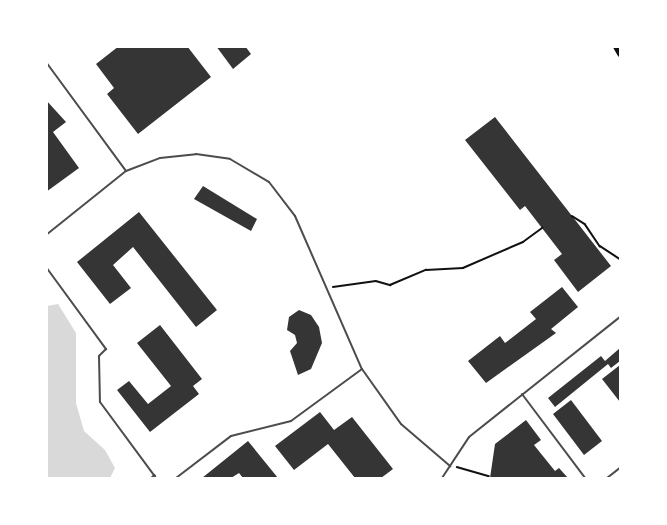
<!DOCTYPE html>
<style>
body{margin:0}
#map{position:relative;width:667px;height:525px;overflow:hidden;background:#fff;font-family:"IBM Plex Sans",sans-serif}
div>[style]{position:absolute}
.water>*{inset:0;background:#d9d9d9}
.building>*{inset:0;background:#353535}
.path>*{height:1.5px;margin:-0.75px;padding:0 0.75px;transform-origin:0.75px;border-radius:0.75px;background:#111}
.service>*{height:2px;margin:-1px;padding:0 1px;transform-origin:1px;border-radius:1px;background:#4c4c4c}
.pedestrian>*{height:3px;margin:-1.5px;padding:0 1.5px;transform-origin:1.5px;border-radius:1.5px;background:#4c4c4c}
.primary>*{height:7px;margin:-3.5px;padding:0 3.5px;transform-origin:3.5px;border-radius:3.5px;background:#111}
.rail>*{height:2px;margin:-1px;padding:0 1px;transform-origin:1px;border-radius:1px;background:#707070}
span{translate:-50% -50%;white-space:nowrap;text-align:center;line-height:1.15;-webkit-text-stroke:4.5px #fff;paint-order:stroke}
.frame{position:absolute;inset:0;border:48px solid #fff;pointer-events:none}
</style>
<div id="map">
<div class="water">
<i style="clip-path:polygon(58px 304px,76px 333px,76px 403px,84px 431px,105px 450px,115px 468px,110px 478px,47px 478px,47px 306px)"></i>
</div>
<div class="building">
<i style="clip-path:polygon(119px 46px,187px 46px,211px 77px,138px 134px,107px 94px,114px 88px,96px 64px)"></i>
<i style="clip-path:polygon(216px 46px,245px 46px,251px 54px,233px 69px)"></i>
<i style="clip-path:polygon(46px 100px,66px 122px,53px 132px,79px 168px,46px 192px)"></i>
<i style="clip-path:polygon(495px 117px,611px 266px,578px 292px,554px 260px,562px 254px,525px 206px,520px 210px,465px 140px)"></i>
<i style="clip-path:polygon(203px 186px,257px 219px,251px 231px,194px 199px)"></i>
<i style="clip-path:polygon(139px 212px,217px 310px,196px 327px,133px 247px,113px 265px,131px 288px,110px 304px,77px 262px)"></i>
<i style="clip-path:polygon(562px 287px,578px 307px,551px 329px,556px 333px,486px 383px,468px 361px,500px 336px,505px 343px,536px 319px,530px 312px)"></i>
<i style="clip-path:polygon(299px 310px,311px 315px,319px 327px,322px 343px,311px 369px,298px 375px,290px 351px,297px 343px,295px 335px,287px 330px,289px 317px)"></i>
<i style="clip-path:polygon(160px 325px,202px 379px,193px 386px,199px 394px,150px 432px,117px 390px,129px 381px,148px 404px,171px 386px,137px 343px)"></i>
<i style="clip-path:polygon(620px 348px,620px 361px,611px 368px,608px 364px,555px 407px,548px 398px,601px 356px,605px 361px)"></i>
<i style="clip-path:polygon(620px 365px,620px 402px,602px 379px)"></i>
<i style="clip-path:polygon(571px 400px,602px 441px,584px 455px,553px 414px)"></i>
<i style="clip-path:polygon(320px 412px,334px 430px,352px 417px,393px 469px,381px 478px,355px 478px,328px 444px,294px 470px,275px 446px)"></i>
<i style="clip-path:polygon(526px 420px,541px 440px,534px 445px,555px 471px,559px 468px,568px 478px,490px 478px,495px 444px)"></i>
<i style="clip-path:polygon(248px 441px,278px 478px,243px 478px,239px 473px,231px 478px,202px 478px)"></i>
</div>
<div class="path">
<i style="left:572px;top:216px;width:15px;rotate:32deg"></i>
<i style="left:585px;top:224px;width:27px;rotate:56deg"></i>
<i style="left:600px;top:246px;width:24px;rotate:33deg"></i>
<i style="left:333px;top:287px;width:43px;rotate:-7.9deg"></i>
<i style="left:376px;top:281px;width:15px;rotate:16deg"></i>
<i style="left:390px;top:285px;width:39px;rotate:-23deg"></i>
<i style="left:426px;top:270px;width:37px;rotate:-3deg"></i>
<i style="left:463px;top:268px;width:65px;rotate:-23.4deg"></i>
<i style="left:523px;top:242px;width:24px;rotate:-36deg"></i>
<i style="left:457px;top:467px;width:33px;rotate:16deg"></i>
</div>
<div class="service">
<i style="left:46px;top:62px;width:135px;rotate:53.7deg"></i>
<i style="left:46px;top:235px;width:102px;rotate:-38.7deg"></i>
<i style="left:126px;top:171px;width:36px;rotate:-21deg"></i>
<i style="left:160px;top:158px;width:36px;rotate:-6deg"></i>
<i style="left:196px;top:154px;width:34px;rotate:8deg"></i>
<i style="left:230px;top:159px;width:45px;rotate:30.5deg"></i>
<i style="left:269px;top:182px;width:43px;rotate:52.6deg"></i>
<i style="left:295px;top:216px;width:167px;rotate:66.4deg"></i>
<i style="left:362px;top:369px;width:67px;rotate:54.7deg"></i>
<i style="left:401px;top:424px;width:65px;rotate:40.6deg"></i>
<i style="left:46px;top:267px;width:102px;rotate:53.8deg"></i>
<i style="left:106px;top:349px;width:10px;rotate:135deg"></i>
<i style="left:99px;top:356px;width:46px;rotate:88.8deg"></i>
<i style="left:100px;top:402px;width:94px;rotate:53.6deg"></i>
<i style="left:522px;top:394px;width:105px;rotate:53.1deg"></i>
<i style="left:176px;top:478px;width:69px;rotate:-37.4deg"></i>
<i style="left:231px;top:436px;width:62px;rotate:-14deg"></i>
<i style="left:291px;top:421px;width:88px;rotate:-36.2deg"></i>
<i style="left:442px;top:478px;width:49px;rotate:-56.6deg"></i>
<i style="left:469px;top:437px;width:193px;rotate:-38.5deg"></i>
<i style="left:607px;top:478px;width:16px;rotate:-38deg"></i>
</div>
<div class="pedestrian">
<i style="left:151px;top:478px;width:4px;rotate:-45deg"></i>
</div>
<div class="primary">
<i style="left:616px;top:46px;width:8px;rotate:60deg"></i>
</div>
<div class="rail">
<i style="left:620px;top:46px;width:1px;rotate:90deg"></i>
</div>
<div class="frame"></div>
</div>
